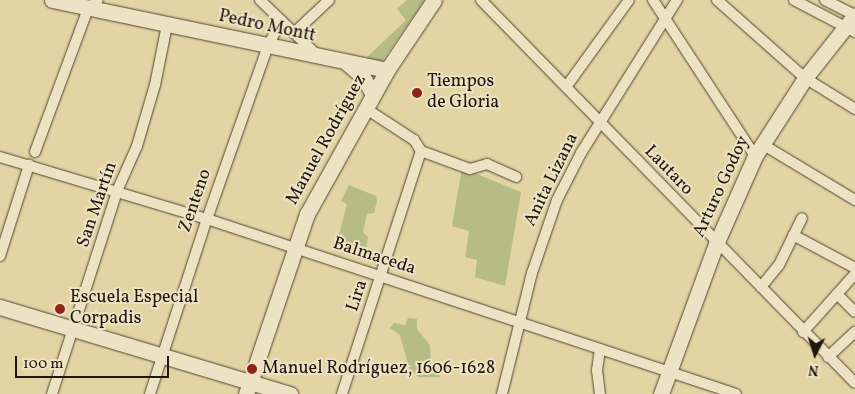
<!DOCTYPE html>
<meta charset="utf-8">
<style>
body{margin:0}
#map{position:relative;width:855px;height:394px;overflow:hidden;background:#e3d4a4;font-family:Vollkorn,serif}
div>[style]{position:absolute}
.green>*{inset:0;background:#b5bc84}
.roads{filter:drop-shadow(0 0 1px #524532) drop-shadow(0 0 1px #524532)}
.street>*{height:10px;margin:-5px;padding:0 5px;transform-origin:5px;border-radius:5px;background:#ede3c4}
.secondary>*{height:15px;margin:-7.5px;padding:0 7.5px;transform-origin:7.5px;border-radius:7.5px;background:#ede3c4}
.dots>*{width:14px;height:14px;translate:-50% -50%;box-sizing:border-box;border:2px solid #ede3c4;border-radius:50%}
span{translate:-50% -50%;white-space:nowrap;text-align:center;line-height:1.15;-webkit-text-stroke:4px #ede3c4;paint-order:stroke}
.street-label{font-size:18px;color:#21150c}
.poi-label{font-size:18px;color:#21150c}
.left{translate:0 -50%;text-align:left}
.north{position:absolute;left:790px;top:329px;width:50px;height:50px;-webkit-text-stroke:4px #ede3c4;paint-order:stroke;rotate:185deg;font-size:14px;font-weight:700;line-height:20px;text-align:center;color:#21150c}
.north::after{content:'';display:block;margin:auto;width:18px;height:22px;background:#21150c;clip-path:polygon(50% 0,100% 100%,50% 72%,0 100%)}
.scale{position:absolute;left:15px;top:356px;width:154px;height:22px;box-sizing:border-box;border:2px solid #21150c;border-top:0;padding-left:6px;font-size:15px;line-height:18px;white-space:nowrap;color:#21150c;-webkit-text-stroke:4px #ede3c4;paint-order:stroke}
</style>
<div id="map">
<div class="green">
<i style="clip-path:polygon(407px 0,425px 0,382px 61px,364px 60px,406px 20px,397px 9px)"></i>
<i style="clip-path:polygon(462px 168px,521px 192px,505px 286px,475px 277px,477px 260px,465px 257px,469px 231px,452px 226px)"></i>
<i style="clip-path:polygon(349px 185px,376px 196px,377px 201px,374px 213px,367px 214px,363px 232px,368px 237px,366px 251px,338px 238px,347px 204px,341px 201px)"></i>
<i style="clip-path:polygon(408px 318px,417px 319px,417px 329px,430px 345px,431px 360px,440px 377px,418px 377px,409px 368px,400px 335px,390px 328px,394px 323px,405px 325px)"></i>
</div>
<div class="roads">
<div class="street">
<i style="left:260px;top:0;width:79px;rotate:44deg"></i>
<i style="left:481px;top:0;width:535px;rotate:45.68deg"></i>
<i style="left:653px;top:0;width:186px;rotate:56.8deg"></i>
<i style="left:717px;top:0;width:118px;rotate:41.6deg"></i>
<i style="left:805px;top:78px;width:59px;rotate:31.8deg"></i>
<i style="left:794px;top:0;width:69px;rotate:27.7deg"></i>
<i style="left:825px;top:0;width:34px;rotate:27deg"></i>
<i style="left:294px;top:33px;width:48px;rotate:-43.3deg"></i>
<i style="left:566px;top:87px;width:107px;rotate:-54.1deg"></i>
<i style="left:762px;top:144px;width:109px;rotate:31.1deg"></i>
<i style="left:421px;top:151px;width:52px;rotate:20.2deg"></i>
<i style="left:470px;top:169px;width:18px;rotate:-16deg"></i>
<i style="left:487px;top:164px;width:32px;rotate:24deg"></i>
<i style="left:35px;top:152px;width:153px;rotate:-69.7deg"></i>
<i style="left:88px;top:9px;width:13px;rotate:-42deg"></i>
<i style="left:0;top:157px;width:216px;rotate:16.7deg"></i>
<i style="left:207px;top:219px;width:557px;rotate:18.3deg"></i>
<i style="left:793px;top:235px;width:70px;rotate:28deg"></i>
<i style="left:0;top:256px;width:96px;rotate:-72.3deg"></i>
<i style="left:761px;top:287px;width:28px;rotate:-51deg"></i>
<i style="left:779px;top:265px;width:52px;rotate:-63.9deg"></i>
<i style="left:837px;top:294px;width:25px;rotate:45deg"></i>
<i style="left:803px;top:332px;width:78px;rotate:-48.1deg"></i>
<i style="left:600px;top:349px;width:21px;rotate:98deg"></i>
<i style="left:597px;top:370px;width:24px;rotate:83deg"></i>
<i style="left:828px;top:357px;width:37px;rotate:-43deg"></i>
<i style="left:52px;top:394px;width:213px;rotate:-72.2deg"></i>
<i style="left:117px;top:191px;width:49px;rotate:-66deg"></i>
<i style="left:137px;top:146px;width:64px;rotate:-73.6deg"></i>
<i style="left:155px;top:85px;width:61px;rotate:-78.7deg"></i>
<i style="left:150px;top:394px;width:184px;rotate:-72deg"></i>
<i style="left:207px;top:219px;width:183px;rotate:-70.6deg"></i>
<i style="left:268px;top:46px;width:29px;rotate:-63deg"></i>
<i style="left:342px;top:394px;width:256px;rotate:-72deg"></i>
<i style="left:421px;top:151px;width:13px;rotate:-122deg"></i>
<i style="left:414px;top:140px;width:59px;rotate:-146.9deg"></i>
<i style="left:502px;top:394px;width:125px;rotate:-76.1deg"></i>
<i style="left:532px;top:273px;width:77px;rotate:-71.1deg"></i>
<i style="left:557px;top:200px;width:53px;rotate:-62.9deg"></i>
<i style="left:581px;top:153px;width:181px;rotate:-57.9deg"></i>
</div>
<div class="secondary">
<i style="left:52px;top:0;width:342px;rotate:11.8deg"></i>
<i style="left:347px;top:63px;width:21px;rotate:41deg"></i>
<i style="left:363px;top:77px;width:20px;rotate:60deg"></i>
<i style="left:0;top:307px;width:303px;rotate:16.7deg"></i>
<i style="left:246px;top:394px;width:190px;rotate:-71.3deg"></i>
<i style="left:307px;top:214px;width:165px;rotate:-60.9deg"></i>
<i style="left:387px;top:70px;width:84px;rotate:-56.1deg"></i>
<i style="left:661px;top:394px;width:160px;rotate:-69.9deg"></i>
<i style="left:716px;top:244px;width:96px;rotate:-66.1deg"></i>
<i style="left:755px;top:156px;width:93px;rotate:-57.3deg"></i>
<i style="left:805px;top:78px;width:80px;rotate:-51.6deg"></i>
</div>
</div>
<div class="dots">
<i style="left:417px;top:93px;background:#8f2418"></i>
<i style="left:60px;top:309px;background:#8f2418"></i>
<i style="left:252px;top:369px;background:#8f2418"></i>
</div>
<div class="street-label">
<span style="left:267px;top:27px;rotate:12deg">Pedro Montt</span>
<span style="left:327px;top:140px;rotate:-61deg">Manuel Rodríguez</span>
<span style="left:668px;top:171px;rotate:46deg">Lautaro</span>
<span style="left:552px;top:180px;rotate:-64deg">Anita Lizana</span>
<span style="left:722px;top:187px;rotate:-65deg">Arturo Godoy</span>
<span style="left:196px;top:201px;rotate:-71deg">Zenteno</span>
<span style="left:98px;top:205px;rotate:-71deg">San Martín</span>
<span style="left:374px;top:257px;rotate:18deg">Balmaceda</span>
<span style="left:358px;top:296px;rotate:-72deg">Lira</span>
</div>
<div class="poi-label">
<span class="left" style="left:427px;top:93px">Tiempos<br>de Gloria</span>
<span class="left" style="left:70px;top:309px">Escuela Especial<br>Corpadis</span>
<span class="left" style="left:262px;top:369px">Manuel Rodríguez, 1606-1628</span>
</div>
<div class="north">N</div>
<div class="scale">100 m</div>
</div>
